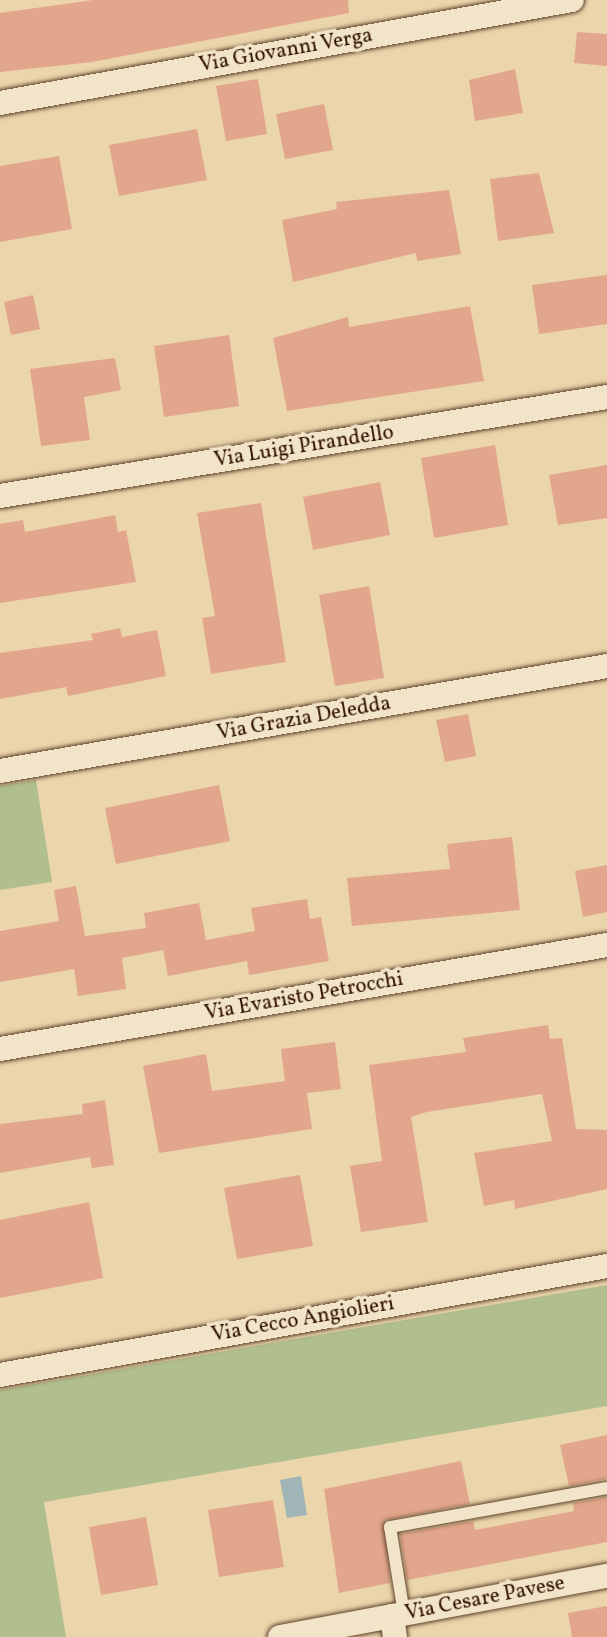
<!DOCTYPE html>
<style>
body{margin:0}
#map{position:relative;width:607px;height:1637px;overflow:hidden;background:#ebd5ab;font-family:Vollkorn,serif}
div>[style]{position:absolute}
.green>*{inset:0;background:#b1be8e}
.water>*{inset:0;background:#9fb5b6}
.building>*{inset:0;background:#e2a68c}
.roads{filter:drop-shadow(0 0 2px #5f422b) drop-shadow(0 0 2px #5f422b)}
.service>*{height:12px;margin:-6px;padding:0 6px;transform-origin:6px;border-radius:6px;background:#f2e4c8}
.minor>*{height:24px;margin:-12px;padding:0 12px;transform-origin:12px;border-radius:12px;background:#f2e4c8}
span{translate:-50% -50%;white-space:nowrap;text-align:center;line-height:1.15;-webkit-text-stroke:7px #f2e4c8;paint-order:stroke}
.street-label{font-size:21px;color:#301100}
</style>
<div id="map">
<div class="green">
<i style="clip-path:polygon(36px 780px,52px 882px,0 890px,0 786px)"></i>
<i style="clip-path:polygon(607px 1285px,607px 1406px,44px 1502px,66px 1637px,0 1637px,0 1390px)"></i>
</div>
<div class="water">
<i style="clip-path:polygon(301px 1476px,307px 1515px,287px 1518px,280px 1480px)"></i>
</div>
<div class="building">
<i style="clip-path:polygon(93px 0,348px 0,349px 13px,92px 62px,0 72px,0 13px)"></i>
<i style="clip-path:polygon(577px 32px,607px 34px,607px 66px,574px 63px)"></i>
<i style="clip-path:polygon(515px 69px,523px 113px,475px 121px,469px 80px)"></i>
<i style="clip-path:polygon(258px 79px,267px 134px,226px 141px,216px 86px)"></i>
<i style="clip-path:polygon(324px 104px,333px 150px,285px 159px,276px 114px)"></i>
<i style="clip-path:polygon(197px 129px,207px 180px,119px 196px,109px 145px)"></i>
<i style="clip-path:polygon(59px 156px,72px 229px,0 242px,0 166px)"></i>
<i style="clip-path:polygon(539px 173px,554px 233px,498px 241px,490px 179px)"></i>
<i style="clip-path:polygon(449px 190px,461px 254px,417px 261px,416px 253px,293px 282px,282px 220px,337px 209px,336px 202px)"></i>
<i style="clip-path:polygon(607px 275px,607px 324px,539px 334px,532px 285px)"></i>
<i style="clip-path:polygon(33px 295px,40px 329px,11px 335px,4px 302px)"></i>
<i style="clip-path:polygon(470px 306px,484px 381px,287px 411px,273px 338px,348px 317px,349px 327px)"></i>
<i style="clip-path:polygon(229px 335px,239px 406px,164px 417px,154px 346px)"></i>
<i style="clip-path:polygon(115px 358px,121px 390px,84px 397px,90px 440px,41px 446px,30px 369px)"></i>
<i style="clip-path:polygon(495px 445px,508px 525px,434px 538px,421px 458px)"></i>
<i style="clip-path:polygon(607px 465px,607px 518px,558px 525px,549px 475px)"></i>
<i style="clip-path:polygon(380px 482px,390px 535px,313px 550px,303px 497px)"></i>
<i style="clip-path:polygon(261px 503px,286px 662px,211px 674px,202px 618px,215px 616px,197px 513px)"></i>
<i style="clip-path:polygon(115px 515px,118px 532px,126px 530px,136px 582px,0 603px,0 524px,23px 520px,25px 532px)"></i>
<i style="clip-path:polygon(369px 586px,384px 678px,335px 686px,319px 595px)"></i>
<i style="clip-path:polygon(120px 628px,122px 637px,157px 630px,166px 676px,68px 696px,66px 687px,0 699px,0 653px,93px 640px,91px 634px)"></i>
<i style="clip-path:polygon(468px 714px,476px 756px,445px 762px,436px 720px)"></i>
<i style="clip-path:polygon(219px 785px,230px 841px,116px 864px,105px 808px)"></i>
<i style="clip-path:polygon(512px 837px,520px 910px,352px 926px,347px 878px,450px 869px,447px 844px)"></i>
<i style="clip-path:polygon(607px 865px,607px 912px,583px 917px,575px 871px)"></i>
<i style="clip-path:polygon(76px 886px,85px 936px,146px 928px,144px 913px,199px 903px,206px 940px,255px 931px,251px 908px,307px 899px,310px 919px,321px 917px,329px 961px,249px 975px,247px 961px,168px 976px,163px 950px,122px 958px,126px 989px,78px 996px,74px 969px,0 982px,0 931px,59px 921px,54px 890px)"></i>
<i style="clip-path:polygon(548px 1025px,550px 1039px,562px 1038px,576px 1129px,607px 1130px,607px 1189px,515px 1209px,514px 1200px,484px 1206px,474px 1153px,552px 1141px,542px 1094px,427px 1112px,411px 1117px,428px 1222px,361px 1232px,350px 1166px,382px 1161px,369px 1065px,466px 1052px,463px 1038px)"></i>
<i style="clip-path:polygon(335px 1042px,341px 1089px,307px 1093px,312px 1129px,159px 1153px,143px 1066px,206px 1054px,212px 1091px,285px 1081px,281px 1049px)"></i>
<i style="clip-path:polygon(105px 1100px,114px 1165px,92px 1168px,90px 1157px,0 1173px,0 1124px,83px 1114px,82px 1104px)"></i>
<i style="clip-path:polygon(300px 1175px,313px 1246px,237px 1259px,224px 1188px)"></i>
<i style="clip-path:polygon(89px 1202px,103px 1278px,0 1298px,0 1220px)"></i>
<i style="clip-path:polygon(607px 1435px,607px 1479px,569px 1486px,560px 1445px)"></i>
<i style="clip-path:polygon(461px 1461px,470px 1504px,385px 1520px,390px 1583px,339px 1593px,324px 1489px)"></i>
<i style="clip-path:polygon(607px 1497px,607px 1542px,407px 1580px,400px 1534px,473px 1521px,475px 1530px,574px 1511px,573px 1503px)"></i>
<i style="clip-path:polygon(273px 1500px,284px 1567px,219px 1577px,208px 1510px)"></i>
<i style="clip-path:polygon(146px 1517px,158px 1585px,101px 1595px,89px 1527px)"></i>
<i style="clip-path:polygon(607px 1606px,607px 1637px,572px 1637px,568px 1613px)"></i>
</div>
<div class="roads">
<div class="service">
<i style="left:404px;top:1614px;width:88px;rotate:-99.1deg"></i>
<i style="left:390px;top:1527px;width:220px;rotate:-10.2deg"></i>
</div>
<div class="minor">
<i style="left:0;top:103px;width:581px;rotate:-10.21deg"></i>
<i style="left:0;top:496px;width:615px;rotate:-9.26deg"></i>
<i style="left:0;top:771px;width:616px;rotate:-9.81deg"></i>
<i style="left:0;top:1049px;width:616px;rotate:-9.72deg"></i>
<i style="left:0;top:1375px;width:617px;rotate:-10.18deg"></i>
<i style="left:392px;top:1616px;width:21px;rotate:82deg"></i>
<i style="left:280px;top:1637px;width:333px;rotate:-10.6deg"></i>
</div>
</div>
<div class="street-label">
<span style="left:286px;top:51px;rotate:-10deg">Via Giovanni Verga</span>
<span style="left:304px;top:447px;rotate:-9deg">Via Luigi Pirandello</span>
<span style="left:304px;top:719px;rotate:-10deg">Via Grazia Deledda</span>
<span style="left:304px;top:997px;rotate:-10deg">Via Evaristo Petrocchi</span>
<span style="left:303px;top:1320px;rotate:-10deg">Via Cecco Angiolieri</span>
<span style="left:485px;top:1599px;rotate:-11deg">Via Cesare Pavese</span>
</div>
</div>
